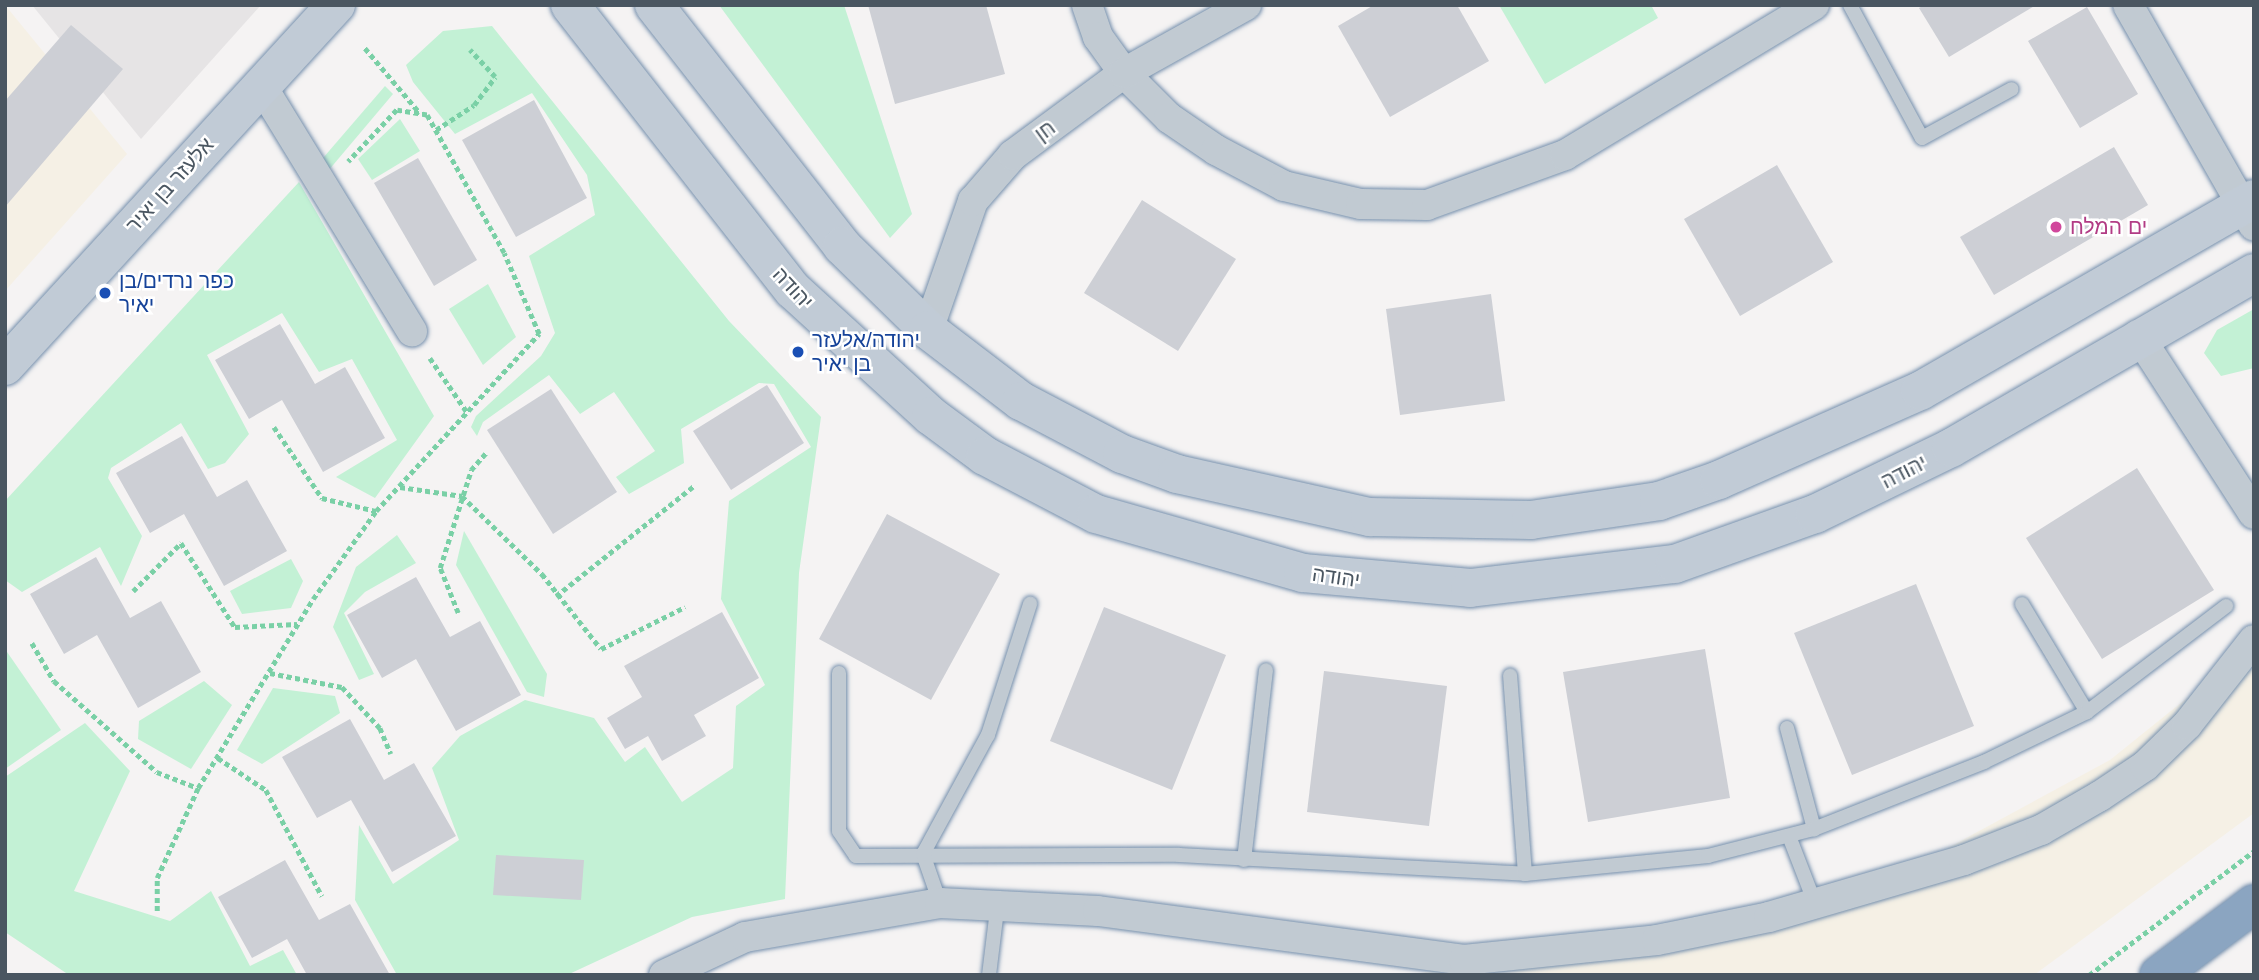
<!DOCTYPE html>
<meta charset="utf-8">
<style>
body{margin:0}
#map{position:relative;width:2259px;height:980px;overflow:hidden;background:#f5f3f3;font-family:Arial,Heebo,sans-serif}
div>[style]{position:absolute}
.education>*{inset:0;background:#e6e4e5}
.green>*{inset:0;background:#c3f1d5}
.sand>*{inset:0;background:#f5f0e5}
.building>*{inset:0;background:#cdcfd5}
.path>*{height:4.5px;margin-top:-2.25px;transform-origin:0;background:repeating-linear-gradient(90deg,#7ad0a6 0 5px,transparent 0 8.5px)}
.roads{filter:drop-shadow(0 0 2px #7690ad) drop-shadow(0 0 2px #7690ad)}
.lane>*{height:14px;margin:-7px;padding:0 7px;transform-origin:7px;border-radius:7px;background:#c1cad2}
.street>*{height:30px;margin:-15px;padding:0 15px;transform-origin:15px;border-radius:15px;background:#c1cad2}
.secondary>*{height:38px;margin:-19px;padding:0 19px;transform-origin:19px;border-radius:19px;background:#c1cbd6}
.highway>*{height:38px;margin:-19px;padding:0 19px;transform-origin:19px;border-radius:19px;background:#8ba5c1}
.dots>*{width:19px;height:19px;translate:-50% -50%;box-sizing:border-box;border:4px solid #fff;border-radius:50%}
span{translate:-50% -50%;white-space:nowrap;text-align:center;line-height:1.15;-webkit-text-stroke:5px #fff;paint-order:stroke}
.street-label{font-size:21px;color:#4a5661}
.hotel-label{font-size:21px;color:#b23c85}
.left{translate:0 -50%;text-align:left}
.transit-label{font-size:21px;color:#164399}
.frame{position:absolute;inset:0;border:7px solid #4a5661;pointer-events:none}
</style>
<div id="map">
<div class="education">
<i style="clip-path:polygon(32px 5px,261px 5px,141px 139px)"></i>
</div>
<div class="green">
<i style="clip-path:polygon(719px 5px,844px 5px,912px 214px,890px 238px)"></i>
<i style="clip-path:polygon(1499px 5px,1651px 5px,1658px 18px,1545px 84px)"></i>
<i style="clip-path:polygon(492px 26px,729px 321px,821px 417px,799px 573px,785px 899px,692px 917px,567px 975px,397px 975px,355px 900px,359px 825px,393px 884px,459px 840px,432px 768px,460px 736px,525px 700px,594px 718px,625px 762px,645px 747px,682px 802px,733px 768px,736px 706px,765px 685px,721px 599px,729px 501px,811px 447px,774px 384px,759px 383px,681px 429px,684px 463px,629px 494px,616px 477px,655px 451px,614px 392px,580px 414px,549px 375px,483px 422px,477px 436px,471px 427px,476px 416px,541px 356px,555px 333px,529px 256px,595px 215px,587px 175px,532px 93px,455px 134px,413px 82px,406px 65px,443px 31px)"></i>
<i style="clip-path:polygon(385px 86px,393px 94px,323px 177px,317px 165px)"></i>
<i style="clip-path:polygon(400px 119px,420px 151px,372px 180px,358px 159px)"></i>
<i style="clip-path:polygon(299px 182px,434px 416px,375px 498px,336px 477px,397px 440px,352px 359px,319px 372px,282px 313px,207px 355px,249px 434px,225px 463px,208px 469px,181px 423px,111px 468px,108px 478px,142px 536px,121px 586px,100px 547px,22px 592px,5px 580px,5px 501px)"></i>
<i style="clip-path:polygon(488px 284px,516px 337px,483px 365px,449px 309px)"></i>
<i style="clip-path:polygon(2254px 309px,2254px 368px,2221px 376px,2204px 353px,2217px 330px)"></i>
<i style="clip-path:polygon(464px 531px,547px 674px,544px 697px,527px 692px,456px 565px)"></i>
<i style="clip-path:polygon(397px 535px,416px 563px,365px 592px,344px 613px,374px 674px,359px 680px,333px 627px,356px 567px)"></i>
<i style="clip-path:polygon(291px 559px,303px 581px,291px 608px,242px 614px,230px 591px)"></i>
<i style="clip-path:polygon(5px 649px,61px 730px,5px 769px)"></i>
<i style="clip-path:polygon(204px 681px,232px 705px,191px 769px,138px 739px,139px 721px)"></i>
<i style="clip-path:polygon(273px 688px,335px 696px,340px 713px,262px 764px,237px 750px)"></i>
<i style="clip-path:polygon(85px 723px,130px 771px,74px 891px,170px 921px,211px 891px,250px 966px,283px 950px,297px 975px,69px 975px,5px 932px,5px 777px)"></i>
</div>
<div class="sand">
<i style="clip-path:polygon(5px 5px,127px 154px,5px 291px)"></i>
<i style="clip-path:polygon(2254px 644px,2254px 813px,2034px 975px,1407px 975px,1701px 928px,1920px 863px,2110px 760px)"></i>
</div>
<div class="building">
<i style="clip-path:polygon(868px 5px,986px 5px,1005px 74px,895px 104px)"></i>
<i style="clip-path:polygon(1374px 5px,1457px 5px,1489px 61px,1390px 117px,1338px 26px)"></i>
<i style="clip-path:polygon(1924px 5px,2036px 5px,1949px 57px,1919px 8px)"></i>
<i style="clip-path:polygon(2087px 7px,2138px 94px,2080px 128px,2028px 41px)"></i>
<i style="clip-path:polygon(71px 25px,123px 69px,5px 207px,5px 101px)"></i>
<i style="clip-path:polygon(534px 100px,587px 198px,516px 237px,462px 140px)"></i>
<i style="clip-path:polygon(2114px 147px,2148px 205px,1994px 295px,1960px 237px)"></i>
<i style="clip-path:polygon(418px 158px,477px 260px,434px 286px,374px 183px)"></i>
<i style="clip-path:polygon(1777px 165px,1833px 262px,1740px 316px,1684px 219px)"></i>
<i style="clip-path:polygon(1142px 200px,1236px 259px,1178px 351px,1084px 293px)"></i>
<i style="clip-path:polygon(1491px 294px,1505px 401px,1400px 415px,1386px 309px)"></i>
<i style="clip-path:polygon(280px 324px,315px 384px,345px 367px,385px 438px,323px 472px,282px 400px,249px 419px,215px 360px)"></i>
<i style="clip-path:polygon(767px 385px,804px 443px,731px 490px,693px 431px)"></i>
<i style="clip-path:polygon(551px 389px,617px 492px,553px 534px,487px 430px)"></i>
<i style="clip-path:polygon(182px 436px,217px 497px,247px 480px,287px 551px,224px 586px,184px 514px,150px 533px,116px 473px)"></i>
<i style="clip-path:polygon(2137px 468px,2214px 590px,2102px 659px,2026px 538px)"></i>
<i style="clip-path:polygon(887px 514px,1000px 574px,931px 700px,819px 639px)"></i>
<i style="clip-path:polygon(96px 557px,130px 618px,161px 601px,201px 672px,138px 708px,97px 635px,64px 654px,30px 594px)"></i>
<i style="clip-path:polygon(416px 577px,450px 637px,480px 621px,521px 695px,456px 731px,416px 659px,382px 678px,347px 615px)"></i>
<i style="clip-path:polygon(1916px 584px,1974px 726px,1852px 775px,1794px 633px)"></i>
<i style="clip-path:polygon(1104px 607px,1226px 655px,1172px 790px,1050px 741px)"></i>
<i style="clip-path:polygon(722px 612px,759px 678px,694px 715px,706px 736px,662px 761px,648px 736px,625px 749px,607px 718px,642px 697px,624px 666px)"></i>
<i style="clip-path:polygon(1705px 649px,1730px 798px,1588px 822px,1563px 672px)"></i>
<i style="clip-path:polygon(1324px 671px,1447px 686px,1429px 826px,1307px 812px)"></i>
<i style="clip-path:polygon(350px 719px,384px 780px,414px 763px,456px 836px,392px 872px,351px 800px,317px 818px,282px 757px)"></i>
<i style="clip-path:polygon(496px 855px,584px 860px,581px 900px,493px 895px)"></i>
<i style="clip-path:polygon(285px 860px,319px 920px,350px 904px,390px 975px,307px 975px,287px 939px,252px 958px,218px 897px)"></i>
</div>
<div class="path">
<i style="left:365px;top:48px;width:85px;rotate:49.8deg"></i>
<i style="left:436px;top:130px;width:45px;rotate:-33.3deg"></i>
<i style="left:474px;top:105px;width:35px;rotate:-53deg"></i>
<i style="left:495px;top:77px;width:37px;rotate:-133deg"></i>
<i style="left:430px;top:358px;width:65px;rotate:55.6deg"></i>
<i style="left:274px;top:427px;width:86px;rotate:55.9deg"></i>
<i style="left:322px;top:498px;width:56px;rotate:13.5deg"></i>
<i style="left:400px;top:487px;width:63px;rotate:8.3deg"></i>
<i style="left:462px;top:496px;width:112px;rotate:44.3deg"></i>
<i style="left:542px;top:574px;width:95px;rotate:51.8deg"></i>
<i style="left:601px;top:649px;width:94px;rotate:-26.6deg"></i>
<i style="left:133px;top:591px;width:68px;rotate:-45deg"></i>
<i style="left:181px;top:543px;width:100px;rotate:57.3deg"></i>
<i style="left:235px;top:627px;width:62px;rotate:-2.8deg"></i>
<i style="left:556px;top:596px;width:178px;rotate:-38.6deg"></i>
<i style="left:458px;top:613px;width:48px;rotate:-111.8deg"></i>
<i style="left:440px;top:568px;width:103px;rotate:-72.4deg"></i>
<i style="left:471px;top:470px;width:23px;rotate:-49deg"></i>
<i style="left:32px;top:643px;width:44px;rotate:59.9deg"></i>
<i style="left:54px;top:681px;width:137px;rotate:41.5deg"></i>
<i style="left:157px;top:772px;width:44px;rotate:21.3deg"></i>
<i style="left:270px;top:673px;width:73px;rotate:11deg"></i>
<i style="left:342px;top:687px;width:56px;rotate:47.2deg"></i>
<i style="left:380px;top:728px;width:28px;rotate:67deg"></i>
<i style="left:218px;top:758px;width:58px;rotate:33.7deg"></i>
<i style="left:266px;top:790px;width:120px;rotate:62.2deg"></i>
<i style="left:157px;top:911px;width:33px;rotate:-90deg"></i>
<i style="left:157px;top:878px;width:99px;rotate:-65.5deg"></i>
<i style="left:198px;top:788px;width:221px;rotate:-58.7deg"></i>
<i style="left:313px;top:599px;width:108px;rotate:-54.4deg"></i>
<i style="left:376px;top:511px;width:241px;rotate:-47.4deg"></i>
<i style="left:539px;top:334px;width:88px;rotate:-113.4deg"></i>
<i style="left:504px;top:253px;width:158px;rotate:-119.2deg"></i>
<i style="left:427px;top:115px;width:30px;rotate:-171deg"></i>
<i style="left:397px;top:110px;width:71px;rotate:133.3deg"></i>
<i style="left:2089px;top:975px;width:206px;rotate:-36.9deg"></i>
</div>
<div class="roads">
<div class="lane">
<i style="left:1850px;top:5px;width:151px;rotate:61.6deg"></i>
<i style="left:1922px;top:138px;width:102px;rotate:-28.6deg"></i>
<i style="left:2022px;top:604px;width:126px;rotate:59deg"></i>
<i style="left:839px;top:673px;width:158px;rotate:90deg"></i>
<i style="left:839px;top:831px;width:30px;rotate:56deg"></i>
<i style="left:856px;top:856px;width:323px;rotate:-0.2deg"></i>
<i style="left:1179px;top:855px;width:347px;rotate:3.1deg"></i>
<i style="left:1525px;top:874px;width:199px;rotate:-94.3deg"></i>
<i style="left:1787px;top:728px;width:105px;rotate:75deg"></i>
<i style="left:1789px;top:836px;width:75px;rotate:68.9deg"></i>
<i style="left:1244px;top:860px;width:191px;rotate:-83.4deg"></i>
<i style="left:1525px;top:874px;width:184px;rotate:-5.6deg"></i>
<i style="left:1708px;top:856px;width:109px;rotate:-14.3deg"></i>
<i style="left:1814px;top:829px;width:183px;rotate:-21.5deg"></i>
<i style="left:1984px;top:762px;width:114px;rotate:-25.9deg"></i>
<i style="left:2087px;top:712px;width:175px;rotate:-37.3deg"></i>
<i style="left:940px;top:903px;width:52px;rotate:-109.1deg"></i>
<i style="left:923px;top:854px;width:136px;rotate:-61.4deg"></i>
<i style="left:988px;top:735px;width:138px;rotate:-72.2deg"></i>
<i style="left:989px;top:975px;width:65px;rotate:-83deg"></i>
</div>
<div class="street">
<i style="left:1087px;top:5px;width:34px;rotate:71deg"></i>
<i style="left:1098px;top:37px;width:44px;rotate:54.2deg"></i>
<i style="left:1124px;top:73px;width:64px;rotate:45deg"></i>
<i style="left:1169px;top:118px;width:57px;rotate:34.2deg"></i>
<i style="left:1216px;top:150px;width:77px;rotate:27.9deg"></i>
<i style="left:1284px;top:186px;width:79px;rotate:13.2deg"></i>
<i style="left:1361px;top:204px;width:66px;rotate:0.9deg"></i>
<i style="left:1427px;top:205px;width:147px;rotate:-19.9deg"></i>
<i style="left:1565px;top:155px;width:291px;rotate:-31.1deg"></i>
<i style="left:2128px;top:5px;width:254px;rotate:60.3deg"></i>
<i style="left:261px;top:85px;width:289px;rotate:58.5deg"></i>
<i style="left:928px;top:330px;width:137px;rotate:-70.8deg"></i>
<i style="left:973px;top:201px;width:61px;rotate:-49deg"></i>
<i style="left:1013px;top:155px;width:138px;rotate:-36.5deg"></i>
<i style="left:1124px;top:73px;width:140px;rotate:-29.1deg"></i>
<i style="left:2138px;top:335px;width:213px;rotate:57.1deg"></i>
<i style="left:664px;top:975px;width:89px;rotate:-25.1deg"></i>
<i style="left:745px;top:937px;width:198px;rotate:-9.9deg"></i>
<i style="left:940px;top:903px;width:158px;rotate:2.9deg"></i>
<i style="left:1098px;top:911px;width:369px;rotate:7.6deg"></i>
<i style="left:1464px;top:960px;width:194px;rotate:-5.9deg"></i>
<i style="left:1657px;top:940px;width:114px;rotate:-11.6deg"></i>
<i style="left:1769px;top:917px;width:203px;rotate:-16.3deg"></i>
<i style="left:1964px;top:860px;width:83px;rotate:-21.3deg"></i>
<i style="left:2041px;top:830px;width:68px;rotate:-30deg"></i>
<i style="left:2100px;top:796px;width:54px;rotate:-33.7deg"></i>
<i style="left:2145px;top:766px;width:59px;rotate:-44.3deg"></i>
<i style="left:2187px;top:725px;width:108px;rotate:-51.8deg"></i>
</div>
<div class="secondary">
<i style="left:570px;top:5px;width:362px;rotate:52deg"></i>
<i style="left:793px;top:290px;width:187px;rotate:42.4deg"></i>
<i style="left:931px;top:416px;width:67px;rotate:36.5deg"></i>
<i style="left:985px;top:456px;width:125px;rotate:27.6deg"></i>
<i style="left:1096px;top:514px;width:215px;rotate:15.9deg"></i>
<i style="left:1303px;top:573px;width:168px;rotate:5.1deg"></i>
<i style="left:1470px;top:588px;width:206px;rotate:-6.7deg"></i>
<i style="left:1675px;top:564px;width:149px;rotate:-19.7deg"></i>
<i style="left:1815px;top:514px;width:151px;rotate:-25.9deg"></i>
<i style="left:1951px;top:448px;width:350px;rotate:-30deg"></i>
<i style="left:654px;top:5px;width:306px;rotate:52deg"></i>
<i style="left:842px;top:246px;width:120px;rotate:44.3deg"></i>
<i style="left:928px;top:330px;width:117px;rotate:37.4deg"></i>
<i style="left:1021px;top:401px;width:114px;rotate:27.7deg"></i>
<i style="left:1122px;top:454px;width:59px;rotate:20deg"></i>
<i style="left:1177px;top:474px;width:198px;rotate:12.6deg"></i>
<i style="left:1370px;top:517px;width:161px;rotate:1.1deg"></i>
<i style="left:1531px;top:520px;width:129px;rotate:-8.4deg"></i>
<i style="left:1659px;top:501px;width:64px;rotate:-19.3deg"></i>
<i style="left:1719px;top:480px;width:220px;rotate:-23.9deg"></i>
<i style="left:1920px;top:391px;width:385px;rotate:-29.9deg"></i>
<i style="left:5px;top:366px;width:490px;rotate:-47.5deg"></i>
</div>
<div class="highway">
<i style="left:2159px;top:975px;width:119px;rotate:-36.8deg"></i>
</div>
</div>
<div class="dots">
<i style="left:2056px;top:227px;background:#d1479c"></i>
<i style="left:105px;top:293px;background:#1a4fb4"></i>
<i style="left:798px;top:352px;background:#1a4fb4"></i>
</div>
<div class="street-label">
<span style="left:1045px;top:131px;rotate:-36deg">חן</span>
<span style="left:170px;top:185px;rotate:-48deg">אלעזר בן יאיר</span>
<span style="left:793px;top:288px;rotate:47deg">יהודה</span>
<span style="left:1904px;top:472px;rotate:-27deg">יהודה</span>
<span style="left:1336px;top:577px;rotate:8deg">יהודה</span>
</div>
<div class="hotel-label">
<span class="left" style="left:2070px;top:227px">ים המלח</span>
</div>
<div class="transit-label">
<span class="left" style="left:119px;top:293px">כפר נרדים/בן<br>יאיר</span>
<span class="left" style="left:812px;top:352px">יהודה/אלעזר<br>בן יאיר</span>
</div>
<div class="frame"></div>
</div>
